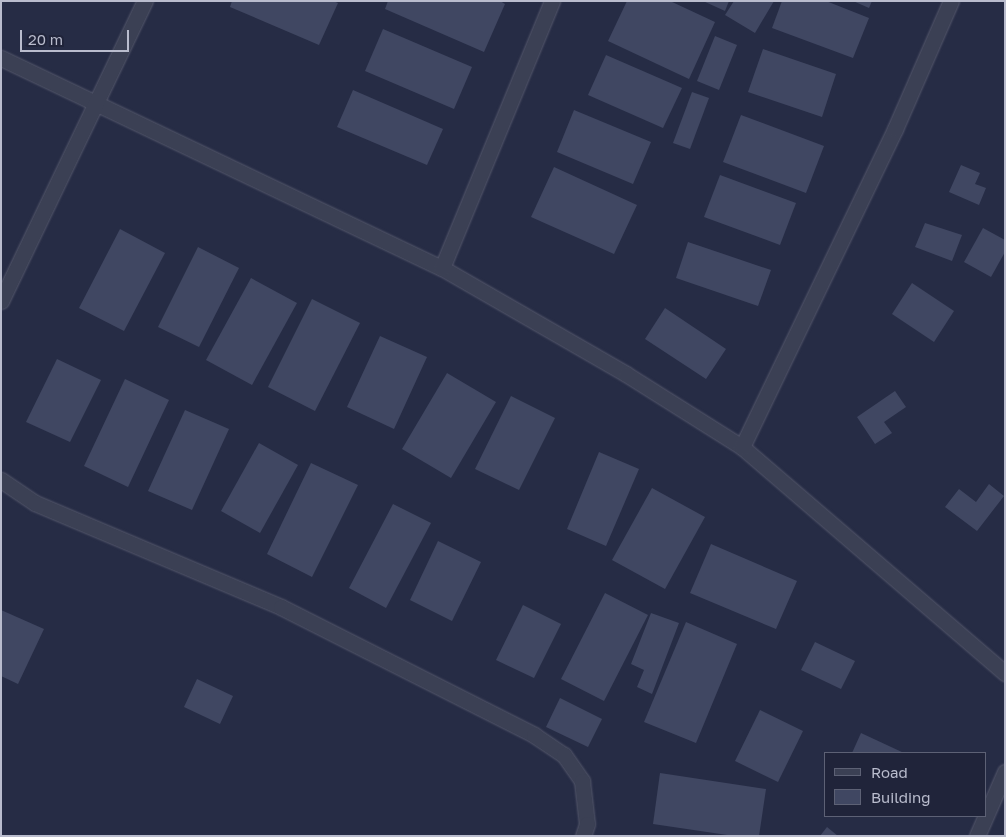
<!DOCTYPE html>
<style>
body{margin:0}
#map{position:relative;width:1006px;height:837px;overflow:hidden;background:#262c45;font-family:"Golos Text",sans-serif}
div>[style]{position:absolute}
.building>*{inset:0;background:#404762}
.roads{filter:drop-shadow(0 0 1px #54576b) drop-shadow(0 0 1px #54576b)}
.street>*{height:15px;margin:-7.5px;padding:0 7.5px;transform-origin:7.5px;border-radius:7.5px;background:#3b4054}
span{translate:-50% -50%;white-space:nowrap;text-align:center;line-height:1.15;-webkit-text-stroke:5px #20243a;paint-order:stroke}
.frame{position:absolute;inset:0;border:2px solid #b9bccd;pointer-events:none}
.legend{position:absolute;left:824px;top:752px;width:162px;height:65px;box-sizing:border-box;background:#20243a;border:1px solid #5d6175;margin:0;padding:6px 9px;list-style:none;font-size:15px;color:#b9bccd}
.legend li{display:flex;align-items:center;gap:10px;height:25px}
.legend b{width:25px;border:1px solid #5d6175}
.scale{position:absolute;left:20px;top:30px;width:109px;height:22px;box-sizing:border-box;border:2px solid #b9bccd;border-top:0;padding-left:6px;font-size:15px;line-height:18px;white-space:nowrap;color:#b9bccd;-webkit-text-stroke:4px #20243a;paint-order:stroke}
</style>
<div id="map">
<div class="building">
<i style="clip-path:polygon(232px 1px,333px 1px,338px 3px,319px 45px,230px 7px)"></i>
<i style="clip-path:polygon(388px 1px,500px 1px,505px 4px,484px 52px,385px 9px)"></i>
<i style="clip-path:polygon(627px 1px,670px 1px,715px 22px,689px 79px,608px 41px)"></i>
<i style="clip-path:polygon(703px 1px,729px 1px,725px 11px)"></i>
<i style="clip-path:polygon(734px 1px,774px 1px,755px 33px,725px 15px)"></i>
<i style="clip-path:polygon(782px 1px,826px 1px,869px 18px,853px 58px,772px 28px)"></i>
<i style="clip-path:polygon(853px 1px,872px 1px,869px 8px)"></i>
<i style="clip-path:polygon(383px 29px,472px 67px,454px 109px,365px 71px)"></i>
<i style="clip-path:polygon(715px 36px,737px 45px,719px 90px,697px 81px)"></i>
<i style="clip-path:polygon(763px 49px,836px 74px,822px 117px,748px 92px)"></i>
<i style="clip-path:polygon(606px 55px,682px 88px,663px 128px,588px 95px)"></i>
<i style="clip-path:polygon(353px 90px,443px 129px,427px 165px,337px 127px)"></i>
<i style="clip-path:polygon(692px 92px,709px 98px,690px 149px,673px 143px)"></i>
<i style="clip-path:polygon(574px 110px,651px 142px,633px 184px,557px 152px)"></i>
<i style="clip-path:polygon(741px 115px,824px 146px,806px 193px,723px 162px)"></i>
<i style="clip-path:polygon(961px 165px,980px 173px,975px 184px,986px 188px,979px 205px,949px 192px)"></i>
<i style="clip-path:polygon(554px 167px,637px 205px,614px 254px,531px 217px)"></i>
<i style="clip-path:polygon(720px 175px,796px 203px,780px 245px,704px 217px)"></i>
<i style="clip-path:polygon(925px 223px,962px 235px,952px 261px,915px 247px)"></i>
<i style="clip-path:polygon(983px 228px,1005px 240px,1005px 252px,991px 277px,964px 262px)"></i>
<i style="clip-path:polygon(120px 229px,165px 253px,124px 331px,79px 308px)"></i>
<i style="clip-path:polygon(688px 242px,771px 270px,758px 306px,676px 278px)"></i>
<i style="clip-path:polygon(198px 247px,239px 268px,199px 347px,158px 327px)"></i>
<i style="clip-path:polygon(251px 278px,297px 303px,252px 385px,206px 360px)"></i>
<i style="clip-path:polygon(912px 283px,954px 311px,934px 342px,892px 314px)"></i>
<i style="clip-path:polygon(312px 299px,360px 323px,315px 411px,268px 387px)"></i>
<i style="clip-path:polygon(665px 308px,726px 349px,706px 379px,645px 339px)"></i>
<i style="clip-path:polygon(380px 336px,427px 357px,394px 429px,347px 407px)"></i>
<i style="clip-path:polygon(57px 359px,101px 380px,70px 442px,26px 422px)"></i>
<i style="clip-path:polygon(447px 373px,496px 402px,451px 478px,402px 449px)"></i>
<i style="clip-path:polygon(125px 379px,169px 400px,128px 487px,84px 466px)"></i>
<i style="clip-path:polygon(895px 391px,906px 407px,884px 422px,892px 433px,875px 444px,857px 417px)"></i>
<i style="clip-path:polygon(511px 396px,555px 418px,519px 490px,475px 469px)"></i>
<i style="clip-path:polygon(185px 410px,229px 429px,192px 510px,148px 491px)"></i>
<i style="clip-path:polygon(259px 443px,298px 465px,260px 533px,221px 511px)"></i>
<i style="clip-path:polygon(599px 452px,639px 469px,606px 546px,567px 529px)"></i>
<i style="clip-path:polygon(311px 463px,358px 485px,312px 577px,267px 554px)"></i>
<i style="clip-path:polygon(989px 484px,1004px 496px,977px 531px,945px 507px,959px 489px,976px 502px)"></i>
<i style="clip-path:polygon(652px 488px,705px 517px,665px 589px,612px 560px)"></i>
<i style="clip-path:polygon(393px 504px,431px 523px,386px 608px,349px 588px)"></i>
<i style="clip-path:polygon(438px 541px,481px 562px,452px 621px,410px 600px)"></i>
<i style="clip-path:polygon(711px 544px,797px 581px,776px 629px,690px 593px)"></i>
<i style="clip-path:polygon(605px 593px,648px 615px,604px 701px,561px 679px)"></i>
<i style="clip-path:polygon(523px 605px,561px 624px,534px 678px,496px 660px)"></i>
<i style="clip-path:polygon(1px 610px,44px 629px,18px 684px,1px 676px)"></i>
<i style="clip-path:polygon(651px 613px,679px 623px,652px 694px,637px 687px,644px 670px,631px 664px)"></i>
<i style="clip-path:polygon(686px 622px,737px 644px,696px 743px,644px 722px)"></i>
<i style="clip-path:polygon(815px 642px,855px 661px,841px 689px,801px 670px)"></i>
<i style="clip-path:polygon(197px 679px,233px 696px,220px 724px,184px 707px)"></i>
<i style="clip-path:polygon(560px 698px,602px 719px,588px 747px,546px 727px)"></i>
<i style="clip-path:polygon(760px 710px,803px 731px,778px 782px,735px 761px)"></i>
<i style="clip-path:polygon(861px 733px,904px 753px,852px 753px)"></i>
<i style="clip-path:polygon(660px 773px,766px 789px,759px 836px,734px 836px,653px 824px)"></i>
<i style="clip-path:polygon(827px 827px,838px 836px,820px 836px)"></i>
</div>
<div class="roads">
<div class="street">
<i style="left:1px;top:58px;width:488px;rotate:25.5deg"></i>
<i style="left:442px;top:268px;width:212px;rotate:29.9deg"></i>
<i style="left:626px;top:374px;width:137px;rotate:32.2deg"></i>
<i style="left:742px;top:447px;width:347px;rotate:40.7deg"></i>
<i style="left:442px;top:268px;width:289px;rotate:-67.6deg"></i>
<i style="left:1px;top:301px;width:333px;rotate:-64.4deg"></i>
<i style="left:742px;top:447px;width:353px;rotate:-64.3deg"></i>
<i style="left:895px;top:129px;width:140px;rotate:-66.4deg"></i>
<i style="left:1px;top:480px;width:41px;rotate:34.1deg"></i>
<i style="left:35px;top:503px;width:267px;rotate:22.9deg"></i>
<i style="left:281px;top:607px;width:284px;rotate:26.8deg"></i>
<i style="left:534px;top:735px;width:36px;rotate:34deg"></i>
<i style="left:564px;top:755px;width:32px;rotate:55deg"></i>
<i style="left:582px;top:781px;width:43px;rotate:83.4deg"></i>
<i style="left:587px;top:824px;width:13px;rotate:108deg"></i>
<i style="left:977px;top:836px;width:70px;rotate:-66.4deg"></i>
</div>
</div>
<div class="frame"></div>
<ul class="legend">
<li><b style="height:6px;background:#3b4054"></b>Road</li>
<li><b style="height:14px;background:#404762"></b>Building</li>
</ul>
<div class="scale">20 m</div>
</div>
